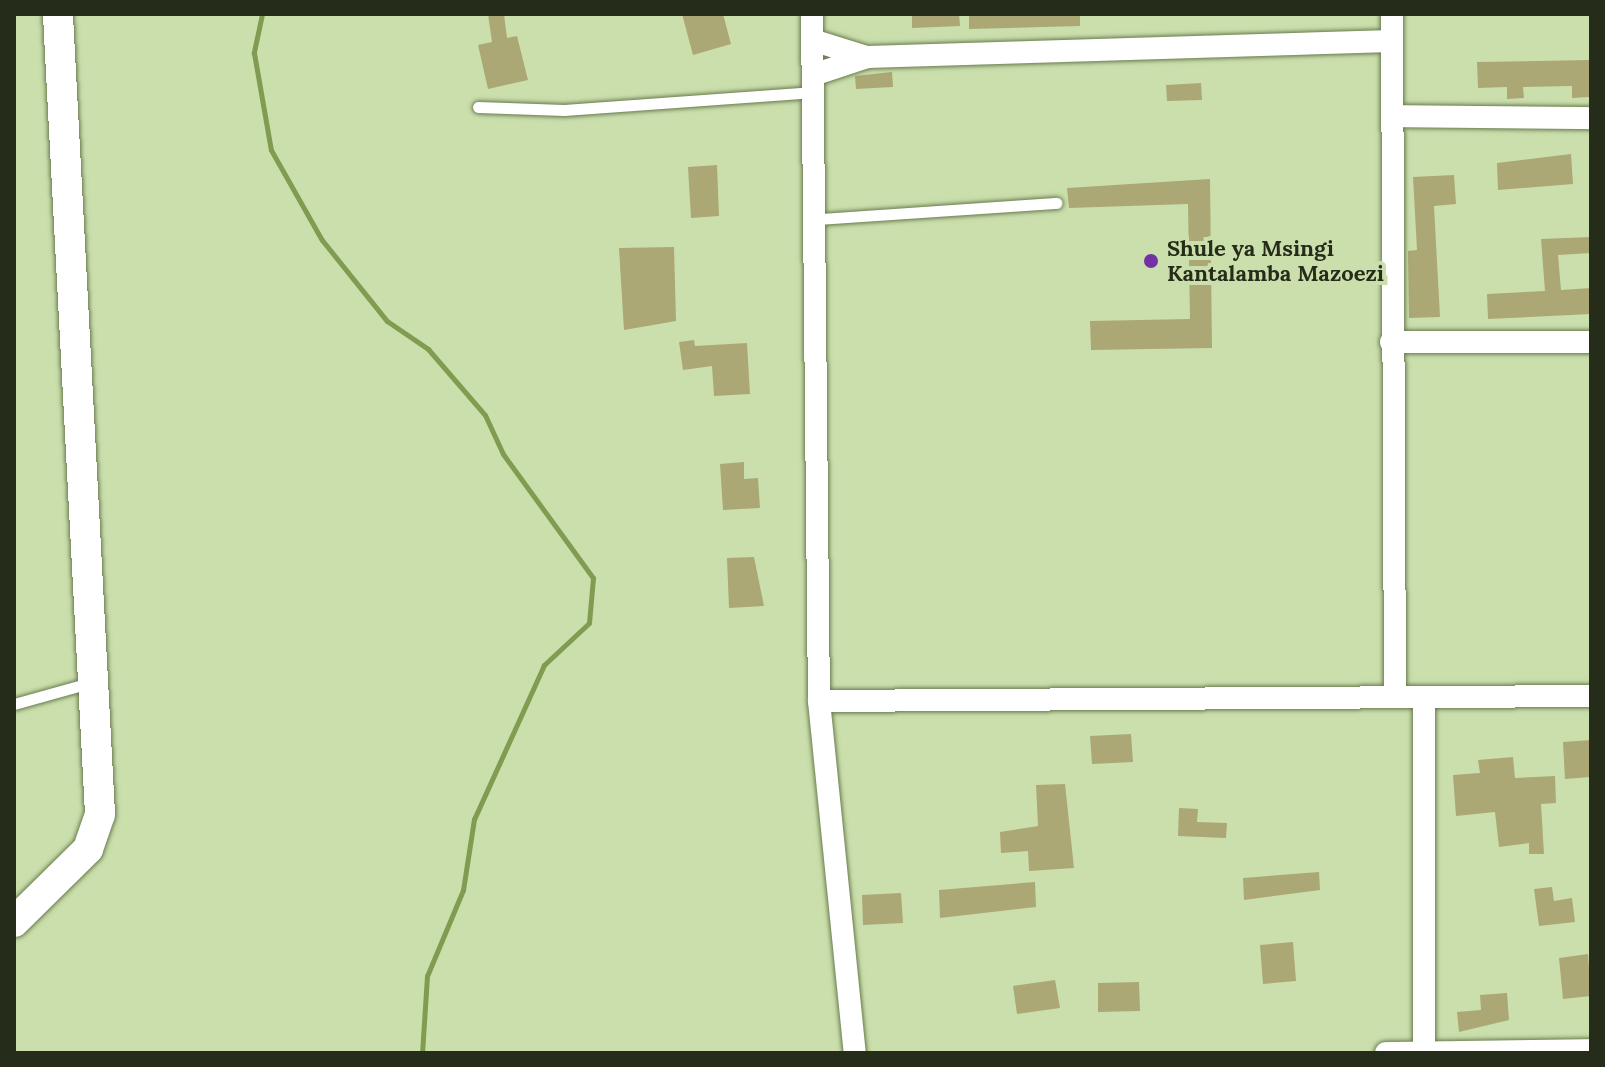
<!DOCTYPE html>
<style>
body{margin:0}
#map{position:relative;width:1605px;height:1067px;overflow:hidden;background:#cbdfad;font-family:Lora,serif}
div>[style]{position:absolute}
.stream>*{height:5px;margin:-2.5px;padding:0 2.5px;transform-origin:2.5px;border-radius:2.5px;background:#819c50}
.building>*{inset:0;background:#aba875}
.roads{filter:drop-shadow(0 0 2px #6a7c4e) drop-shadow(0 0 2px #6a7c4e)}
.lane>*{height:11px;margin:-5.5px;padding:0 5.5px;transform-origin:5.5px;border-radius:5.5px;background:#fff}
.street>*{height:22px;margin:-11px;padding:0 11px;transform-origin:11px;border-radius:11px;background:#fff}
.secondary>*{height:30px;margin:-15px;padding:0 15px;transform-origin:15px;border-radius:15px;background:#fff}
.dots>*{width:22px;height:22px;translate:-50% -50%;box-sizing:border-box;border:4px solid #cbdfad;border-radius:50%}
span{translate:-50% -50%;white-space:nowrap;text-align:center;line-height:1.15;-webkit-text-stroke:8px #cbdfad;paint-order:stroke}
.poi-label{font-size:22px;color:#252c19;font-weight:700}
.left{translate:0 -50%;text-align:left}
.frame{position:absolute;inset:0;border:16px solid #252c19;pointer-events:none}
</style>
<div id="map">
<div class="stream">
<i style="left:262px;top:14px;width:40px;rotate:102deg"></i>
<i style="left:254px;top:53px;width:98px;rotate:80.1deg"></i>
<i style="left:271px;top:150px;width:103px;rotate:60.5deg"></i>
<i style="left:322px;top:240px;width:104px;rotate:51.3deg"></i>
<i style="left:387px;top:321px;width:50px;rotate:34.3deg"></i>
<i style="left:428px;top:349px;width:87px;rotate:49.2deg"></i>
<i style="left:485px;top:415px;width:43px;rotate:65.2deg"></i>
<i style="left:503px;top:454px;width:153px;rotate:54deg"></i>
<i style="left:593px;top:578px;width:45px;rotate:95.1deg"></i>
<i style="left:589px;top:623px;width:62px;rotate:137deg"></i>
<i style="left:544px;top:665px;width:169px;rotate:114.4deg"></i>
<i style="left:474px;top:819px;width:72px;rotate:98.8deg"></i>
<i style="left:463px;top:890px;width:93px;rotate:112.7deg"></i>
<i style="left:427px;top:976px;width:77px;rotate:93.7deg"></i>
</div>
<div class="building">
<i style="clip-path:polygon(488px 14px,504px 14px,507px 38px,517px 36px,528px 80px,488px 89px,478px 45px,492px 42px)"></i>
<i style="clip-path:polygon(682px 14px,723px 14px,731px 44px,693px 55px)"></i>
<i style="clip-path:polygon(912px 14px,959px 14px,960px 26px,912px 28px)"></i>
<i style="clip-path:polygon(969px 14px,1080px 14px,1080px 26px,969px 29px)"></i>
<i style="clip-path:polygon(1589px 60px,1589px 97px,1572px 98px,1572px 86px,1523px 87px,1524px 98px,1507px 99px,1507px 87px,1478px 88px,1477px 62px)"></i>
<i style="clip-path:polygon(892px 72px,893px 87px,856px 89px,855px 76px)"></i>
<i style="clip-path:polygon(1201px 83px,1202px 100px,1167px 101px,1166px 85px)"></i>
<i style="clip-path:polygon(1571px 154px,1573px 184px,1498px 190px,1497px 163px)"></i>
<i style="clip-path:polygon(717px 165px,719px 216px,691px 218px,688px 167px)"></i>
<i style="clip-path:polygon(1454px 175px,1456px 204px,1434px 206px,1440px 317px,1409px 318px,1408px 251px,1417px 250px,1413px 177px)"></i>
<i style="clip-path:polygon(1210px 179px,1212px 348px,1091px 350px,1090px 321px,1190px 319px,1188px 204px,1069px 208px,1067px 188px)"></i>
<i style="clip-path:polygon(1591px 237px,1591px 253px,1558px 255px,1561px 290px,1591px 288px,1591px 314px,1488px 319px,1487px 294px,1545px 291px,1541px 239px)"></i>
<i style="clip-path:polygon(674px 247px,676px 321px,624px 330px,619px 248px)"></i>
<i style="clip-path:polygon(694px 340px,695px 346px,747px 343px,750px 394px,714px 396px,712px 366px,683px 370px,679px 342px)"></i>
<i style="clip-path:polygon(744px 462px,744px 479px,758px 478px,760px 508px,723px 510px,720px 464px)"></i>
<i style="clip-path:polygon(754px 557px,764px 606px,729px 608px,727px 558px)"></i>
<i style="clip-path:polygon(1131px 734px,1133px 762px,1092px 764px,1090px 736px)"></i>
<i style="clip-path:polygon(1591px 740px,1591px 777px,1565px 779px,1563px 742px)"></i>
<i style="clip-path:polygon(1513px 757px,1515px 778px,1555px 776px,1556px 803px,1541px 804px,1544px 854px,1529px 854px,1529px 843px,1499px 847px,1495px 812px,1456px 816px,1453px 775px,1480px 773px,1478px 760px)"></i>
<i style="clip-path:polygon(1065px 784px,1074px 868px,1029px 871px,1028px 851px,1001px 853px,1000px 832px,1038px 826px,1036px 785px)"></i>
<i style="clip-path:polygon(1179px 808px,1198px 809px,1197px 822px,1227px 823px,1226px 838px,1178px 836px)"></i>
<i style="clip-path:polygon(1319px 872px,1320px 890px,1244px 900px,1243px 878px)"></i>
<i style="clip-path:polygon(1035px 882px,1036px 907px,940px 918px,939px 890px)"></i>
<i style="clip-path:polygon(1552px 887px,1554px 901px,1572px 898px,1575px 922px,1539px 926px,1534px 889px)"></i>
<i style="clip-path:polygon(901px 893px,903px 923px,863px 925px,862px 895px)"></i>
<i style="clip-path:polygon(1293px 942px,1296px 981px,1263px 984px,1260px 945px)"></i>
<i style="clip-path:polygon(1588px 954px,1591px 996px,1563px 999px,1559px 958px)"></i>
<i style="clip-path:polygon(1055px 980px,1060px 1008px,1017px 1014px,1013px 986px)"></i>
<i style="clip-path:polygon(1139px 982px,1140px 1011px,1098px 1012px,1098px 983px)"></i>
<i style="clip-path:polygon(1507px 993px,1509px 1020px,1459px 1032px,1457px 1012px,1481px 1010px,1480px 995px)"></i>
</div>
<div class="roads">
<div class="lane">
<i style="left:478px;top:107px;width:86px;rotate:2deg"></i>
<i style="left:564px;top:110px;width:251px;rotate:-4.1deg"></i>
<i style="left:819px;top:219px;width:238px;rotate:-3.9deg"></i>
<i style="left:14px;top:704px;width:82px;rotate:-15.6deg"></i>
</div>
<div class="street">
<i style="left:812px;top:14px;width:687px;rotate:89.42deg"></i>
<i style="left:819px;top:701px;width:354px;rotate:84.2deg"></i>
<i style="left:1392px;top:14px;width:683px;rotate:89.75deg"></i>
<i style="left:812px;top:40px;width:58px;rotate:17.2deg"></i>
<i style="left:867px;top:57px;width:525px;rotate:-1.75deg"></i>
<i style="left:813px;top:75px;width:57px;rotate:-18.4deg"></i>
<i style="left:1392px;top:116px;width:199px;rotate:0.6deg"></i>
<i style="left:1391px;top:342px;width:200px"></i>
<i style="left:819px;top:701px;width:772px;rotate:-0.37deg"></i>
<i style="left:1386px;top:1053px;width:205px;rotate:-0.8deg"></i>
<i style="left:1424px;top:1053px;width:355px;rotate:-90deg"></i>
</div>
<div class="secondary">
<i style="left:14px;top:922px;width:104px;rotate:-44.6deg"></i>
<i style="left:88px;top:849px;width:37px;rotate:-71deg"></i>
<i style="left:100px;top:814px;width:801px;rotate:-93.01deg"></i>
</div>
</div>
<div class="dots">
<i style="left:1151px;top:261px;background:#7232a6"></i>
</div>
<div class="poi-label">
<span class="left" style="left:1167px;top:261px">Shule ya Msingi<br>Kantalamba Mazoezi</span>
</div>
<div class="frame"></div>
</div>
